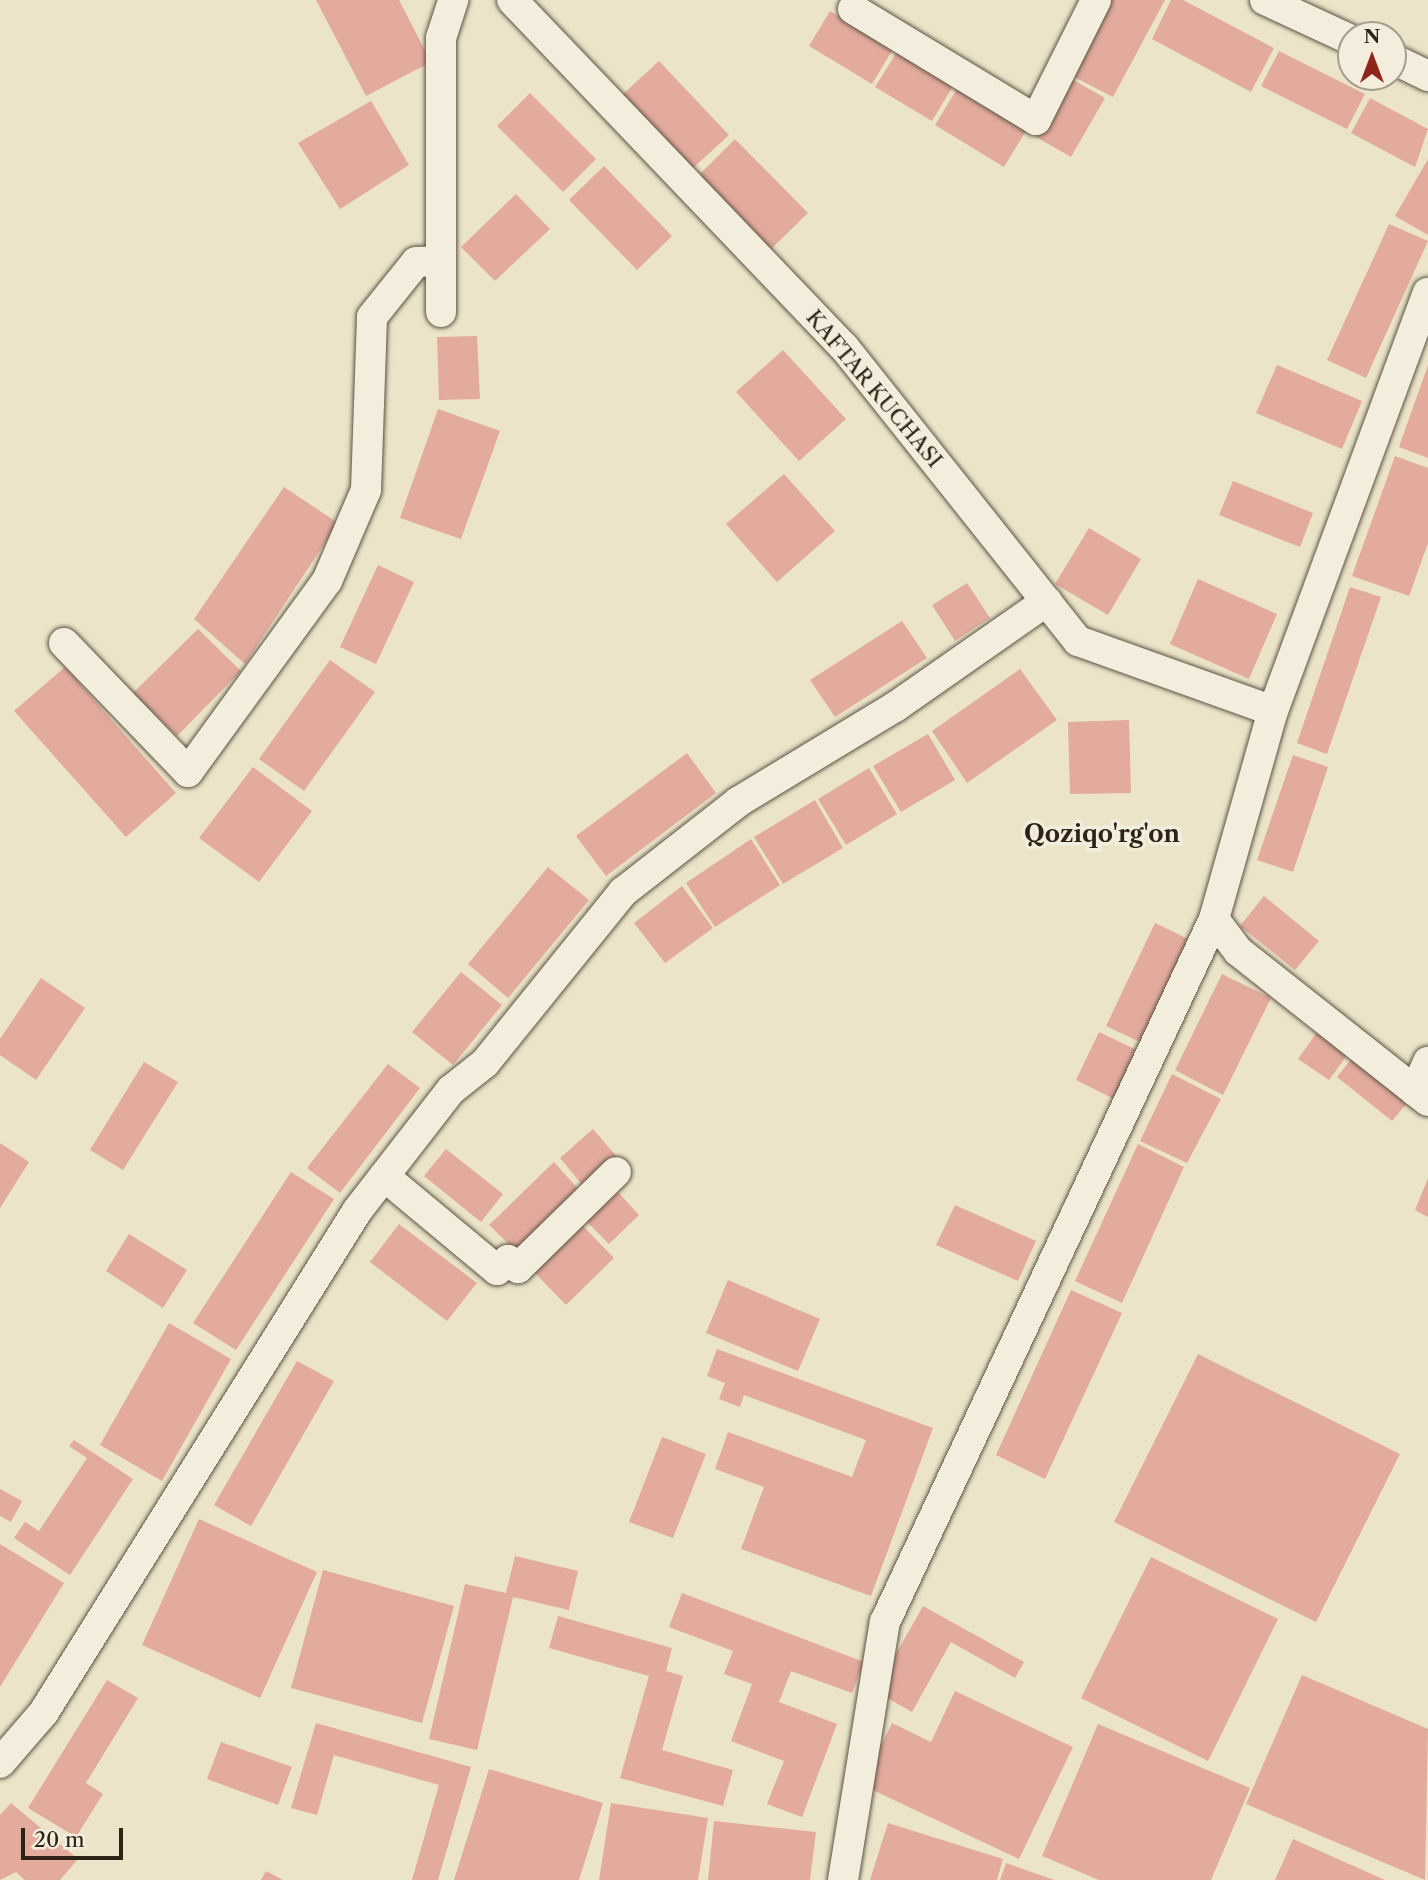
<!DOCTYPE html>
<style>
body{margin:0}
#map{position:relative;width:1428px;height:1880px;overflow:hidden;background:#ebe4c9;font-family:"Libre Caslon Text",serif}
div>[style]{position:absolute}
.building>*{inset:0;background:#e2ab9d}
.roads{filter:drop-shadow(0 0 2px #5d5243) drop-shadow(0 0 2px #5d5243)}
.street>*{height:30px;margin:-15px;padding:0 15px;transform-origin:15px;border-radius:15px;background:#f2eddc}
span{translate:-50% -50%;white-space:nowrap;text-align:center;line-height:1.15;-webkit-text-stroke:7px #f2eddc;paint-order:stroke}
.street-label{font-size:21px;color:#2e2216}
.quarter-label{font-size:24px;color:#2e2216;font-weight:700}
.north{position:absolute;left:1337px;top:21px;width:70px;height:70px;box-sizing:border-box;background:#f2eddc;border:2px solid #a49c8d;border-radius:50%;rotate:0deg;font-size:19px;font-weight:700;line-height:28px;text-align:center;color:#2e2216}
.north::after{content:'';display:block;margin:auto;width:24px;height:32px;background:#8f2418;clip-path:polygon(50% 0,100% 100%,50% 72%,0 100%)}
.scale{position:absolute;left:21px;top:1828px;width:102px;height:32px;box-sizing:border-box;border:4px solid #2e2216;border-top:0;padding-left:9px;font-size:21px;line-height:24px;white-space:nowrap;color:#2e2216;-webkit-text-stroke:5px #f2eddc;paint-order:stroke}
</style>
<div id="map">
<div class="building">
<i style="clip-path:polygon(316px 0,399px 0,431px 62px,366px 96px)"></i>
<i style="clip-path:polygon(1109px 0,1165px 0,1113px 97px,1070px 75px)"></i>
<i style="clip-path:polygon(1171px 0,1183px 0,1274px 48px,1251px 92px,1152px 39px)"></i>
<i style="clip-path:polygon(830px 11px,893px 49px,872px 84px,809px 46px)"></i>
<i style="clip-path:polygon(1279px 51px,1365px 94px,1347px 129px,1261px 86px)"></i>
<i style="clip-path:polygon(897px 52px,953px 86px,932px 121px,875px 87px)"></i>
<i style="clip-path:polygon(659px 61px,729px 135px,692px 169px,623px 94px)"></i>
<i style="clip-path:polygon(1070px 78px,1105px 98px,1071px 157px,1036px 137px)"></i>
<i style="clip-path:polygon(957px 89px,1026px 131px,1004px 167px,935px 125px)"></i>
<i style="clip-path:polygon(530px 93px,596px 159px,563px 192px,497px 126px)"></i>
<i style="clip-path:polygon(1370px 98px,1428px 129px,1415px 167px,1351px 133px)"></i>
<i style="clip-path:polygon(371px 101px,409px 165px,340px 209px,298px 143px)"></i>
<i style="clip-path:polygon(735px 139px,808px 213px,771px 249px,698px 176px)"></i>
<i style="clip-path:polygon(1428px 159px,1428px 235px,1395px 216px)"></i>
<i style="clip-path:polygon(604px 166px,672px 236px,637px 270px,569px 200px)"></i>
<i style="clip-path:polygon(516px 194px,550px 229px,495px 281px,461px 247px)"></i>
<i style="clip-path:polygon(1389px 224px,1428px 241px,1366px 378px,1327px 360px)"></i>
<i style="clip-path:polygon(477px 336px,480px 399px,439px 400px,437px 337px)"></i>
<i style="clip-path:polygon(783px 350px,846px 419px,799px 461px,736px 392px)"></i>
<i style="clip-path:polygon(1277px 365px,1362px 401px,1342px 449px,1256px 413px)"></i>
<i style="clip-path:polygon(1428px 365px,1428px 458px,1399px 447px)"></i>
<i style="clip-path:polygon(438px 409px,500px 431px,461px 539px,400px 518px)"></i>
<i style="clip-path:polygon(1395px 456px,1428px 468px,1428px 543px,1409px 596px,1352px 576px)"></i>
<i style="clip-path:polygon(784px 474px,835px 531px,777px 582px,726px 524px)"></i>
<i style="clip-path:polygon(1233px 481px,1313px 513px,1300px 547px,1219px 515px)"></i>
<i style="clip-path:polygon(284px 487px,338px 523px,245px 664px,194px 619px)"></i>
<i style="clip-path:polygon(1089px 528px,1141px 559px,1108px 615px,1055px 584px)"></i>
<i style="clip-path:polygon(378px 565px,414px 582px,376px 664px,340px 647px)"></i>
<i style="clip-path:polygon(1198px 579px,1277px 614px,1249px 679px,1170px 644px)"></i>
<i style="clip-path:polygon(967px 583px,990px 618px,955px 641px,932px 605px)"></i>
<i style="clip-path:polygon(1350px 587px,1381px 597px,1327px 754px,1297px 743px)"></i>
<i style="clip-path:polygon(902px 621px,927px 658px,835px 717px,810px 680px)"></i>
<i style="clip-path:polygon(198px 629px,241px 671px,177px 736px,133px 693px)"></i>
<i style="clip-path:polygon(330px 660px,375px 692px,304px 791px,259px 759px)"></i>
<i style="clip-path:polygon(65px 667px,176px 793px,126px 837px,14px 711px)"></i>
<i style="clip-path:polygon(1020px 669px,1057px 720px,967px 783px,932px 731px)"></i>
<i style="clip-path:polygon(1129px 720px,1131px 793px,1070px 794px,1068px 722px)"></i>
<i style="clip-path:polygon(928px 734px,955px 780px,901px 812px,873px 766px)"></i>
<i style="clip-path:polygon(687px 753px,716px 793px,606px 876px,576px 836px)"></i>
<i style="clip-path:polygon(1293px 755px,1328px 767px,1293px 872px,1257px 860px)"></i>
<i style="clip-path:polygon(253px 767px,312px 811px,259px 882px,199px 838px)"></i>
<i style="clip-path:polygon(869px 768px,897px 814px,846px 845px,818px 799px)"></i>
<i style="clip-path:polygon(815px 800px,843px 848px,783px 884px,754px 837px)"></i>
<i style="clip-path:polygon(751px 839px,780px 885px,715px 927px,686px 883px)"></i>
<i style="clip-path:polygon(548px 867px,589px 900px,508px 998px,468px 964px)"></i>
<i style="clip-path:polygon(682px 886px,713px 928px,665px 963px,634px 923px)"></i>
<i style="clip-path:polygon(1264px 896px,1319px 941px,1295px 970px,1240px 926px)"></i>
<i style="clip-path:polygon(1155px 923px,1190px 940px,1142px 1043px,1106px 1026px)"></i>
<i style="clip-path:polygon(461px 972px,502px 1005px,453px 1065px,412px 1032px)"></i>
<i style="clip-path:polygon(1222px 974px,1271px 998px,1223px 1095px,1175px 1070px)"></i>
<i style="clip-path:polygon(41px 978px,85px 1008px,36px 1080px,0 1055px,0 1039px)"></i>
<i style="clip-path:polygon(1099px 1032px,1139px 1051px,1116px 1100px,1076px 1080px)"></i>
<i style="clip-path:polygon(1317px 1032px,1348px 1054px,1329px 1080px,1298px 1059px)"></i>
<i style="clip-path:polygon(1352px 1058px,1408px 1102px,1392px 1121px,1337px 1077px)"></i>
<i style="clip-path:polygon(144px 1062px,178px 1082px,123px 1170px,90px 1150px)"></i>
<i style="clip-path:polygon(388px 1064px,420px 1088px,340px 1193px,307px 1168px)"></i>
<i style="clip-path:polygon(1172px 1074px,1221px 1099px,1187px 1163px,1140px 1141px)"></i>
<i style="clip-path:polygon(593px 1129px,617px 1157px,584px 1187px,560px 1158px)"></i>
<i style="clip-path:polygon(0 1143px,29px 1162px,0 1208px)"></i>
<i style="clip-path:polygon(1138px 1144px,1184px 1167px,1122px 1303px,1075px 1281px)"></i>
<i style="clip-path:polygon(446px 1149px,503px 1194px,481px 1222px,424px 1176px)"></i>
<i style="clip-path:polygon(554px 1162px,580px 1191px,517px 1252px,489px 1225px)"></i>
<i style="clip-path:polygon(291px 1172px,334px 1199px,236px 1350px,193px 1323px)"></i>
<i style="clip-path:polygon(1428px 1178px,1428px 1217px,1415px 1210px)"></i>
<i style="clip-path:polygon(618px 1192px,639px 1215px,609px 1244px,587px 1222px)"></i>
<i style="clip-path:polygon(955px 1205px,1036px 1241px,1018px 1281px,936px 1245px)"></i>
<i style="clip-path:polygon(399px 1224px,477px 1283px,447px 1321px,370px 1262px)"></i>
<i style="clip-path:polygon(583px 1226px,614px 1258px,566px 1305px,535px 1273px)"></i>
<i style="clip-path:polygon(129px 1234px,187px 1270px,163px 1308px,106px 1271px)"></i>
<i style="clip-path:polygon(728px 1280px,820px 1319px,798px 1371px,706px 1333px)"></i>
<i style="clip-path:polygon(1071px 1290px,1122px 1313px,1045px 1479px,996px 1455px)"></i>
<i style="clip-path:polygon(169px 1323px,231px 1359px,162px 1481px,100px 1445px)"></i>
<i style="clip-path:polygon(717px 1349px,933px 1428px,871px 1596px,741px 1549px,764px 1487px,715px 1469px,728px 1432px,852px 1477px,866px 1440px,744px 1395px,740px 1407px,719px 1399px,725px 1383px,707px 1376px)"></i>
<i style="clip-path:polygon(1198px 1354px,1400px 1454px,1316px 1622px,1114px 1522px)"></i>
<i style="clip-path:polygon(297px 1361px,334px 1381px,251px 1526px,214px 1505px)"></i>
<i style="clip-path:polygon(662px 1437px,706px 1454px,673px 1538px,629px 1522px)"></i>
<i style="clip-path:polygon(74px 1440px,133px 1479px,70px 1575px,14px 1538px,25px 1522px,39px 1531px,87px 1458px,69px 1446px)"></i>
<i style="clip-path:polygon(0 1489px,22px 1501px,11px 1522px,0 1516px)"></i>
<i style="clip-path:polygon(199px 1519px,317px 1572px,260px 1698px,142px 1645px)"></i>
<i style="clip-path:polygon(0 1544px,64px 1583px,0 1687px)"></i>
<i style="clip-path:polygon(515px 1556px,578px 1571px,569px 1610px,513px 1597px,477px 1750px,429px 1739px,465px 1584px,506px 1593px)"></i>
<i style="clip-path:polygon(1151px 1557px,1278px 1619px,1208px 1761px,1081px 1698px)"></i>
<i style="clip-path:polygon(323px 1570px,454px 1606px,422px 1723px,291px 1688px)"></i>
<i style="clip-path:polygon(682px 1593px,864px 1662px,852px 1693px,791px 1671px,779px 1702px,837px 1724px,802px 1817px,767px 1804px,784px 1761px,731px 1741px,752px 1684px,724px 1674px,733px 1651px,669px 1627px)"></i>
<i style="clip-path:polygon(923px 1606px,1024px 1662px,1015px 1678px,951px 1642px,912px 1712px,875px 1691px)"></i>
<i style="clip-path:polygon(558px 1616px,672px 1648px,666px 1671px,683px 1676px,662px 1750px,733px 1770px,723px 1806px,620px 1778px,649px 1676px,549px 1648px)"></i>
<i style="clip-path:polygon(1302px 1675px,1428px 1729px,1425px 1880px,1246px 1804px)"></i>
<i style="clip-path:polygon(107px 1680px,138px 1698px,86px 1783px,103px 1794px,76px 1837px,28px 1808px)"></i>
<i style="clip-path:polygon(955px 1691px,1073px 1747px,1019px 1859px,862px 1785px,892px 1723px,931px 1742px)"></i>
<i style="clip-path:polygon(316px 1723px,471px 1767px,438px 1880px,412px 1880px,439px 1785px,334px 1755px,317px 1815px,291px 1808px)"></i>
<i style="clip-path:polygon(1098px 1724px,1250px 1788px,1211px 1880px,1099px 1880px,1042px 1856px)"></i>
<i style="clip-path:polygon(221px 1742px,292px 1767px,278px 1805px,207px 1779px)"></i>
<i style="clip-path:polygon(489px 1769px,603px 1803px,579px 1880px,454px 1880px)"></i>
<i style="clip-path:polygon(11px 1803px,78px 1859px,60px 1880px,25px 1880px,16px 1872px,0 1880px,0 1815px)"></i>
<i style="clip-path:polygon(611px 1803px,708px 1818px,698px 1880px,599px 1880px)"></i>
<i style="clip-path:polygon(714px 1821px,816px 1832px,810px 1880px,708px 1880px)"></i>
<i style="clip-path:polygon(888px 1823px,1003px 1859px,997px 1880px,870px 1880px)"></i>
<i style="clip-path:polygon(1293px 1839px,1385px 1880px,1275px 1880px)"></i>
<i style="clip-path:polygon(1006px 1863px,1054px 1880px,1000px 1880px)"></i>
<i style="clip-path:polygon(266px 1871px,283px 1880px,261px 1880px)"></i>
</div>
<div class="roads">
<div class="street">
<i style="left:512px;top:0;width:480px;rotate:46.3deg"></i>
<i style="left:844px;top:347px;width:376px;rotate:51.5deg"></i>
<i style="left:1078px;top:641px;width:207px;rotate:19.7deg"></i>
<i style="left:1265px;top:0;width:95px;rotate:24.9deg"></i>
<i style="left:853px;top:9px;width:214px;rotate:31.2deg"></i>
<i style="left:1036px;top:120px;width:134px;rotate:-63.4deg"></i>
<i style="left:1393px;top:59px;width:39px;rotate:26deg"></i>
<i style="left:441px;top:261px;width:51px;rotate:90deg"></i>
<i style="left:64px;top:643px;width:179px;rotate:46.1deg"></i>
<i style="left:188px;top:772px;width:236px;rotate:-54deg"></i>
<i style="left:327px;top:581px;width:99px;rotate:-66.8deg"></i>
<i style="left:366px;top:490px;width:173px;rotate:-88deg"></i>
<i style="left:372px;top:317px;width:70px;rotate:-51.3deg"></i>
<i style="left:416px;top:262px;width:25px;rotate:-2deg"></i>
<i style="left:441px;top:261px;width:223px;rotate:-90deg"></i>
<i style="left:441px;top:38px;width:40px;rotate:-72deg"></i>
<i style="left:1214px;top:919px;width:40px;rotate:53deg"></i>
<i style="left:1238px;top:951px;width:242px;rotate:38.3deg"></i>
<i style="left:1415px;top:1091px;width:32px;rotate:-66deg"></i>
<i style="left:384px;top:1176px;width:147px;rotate:39.8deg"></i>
<i style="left:497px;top:1270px;width:15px;rotate:-42deg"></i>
<i style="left:508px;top:1260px;width:13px;rotate:39deg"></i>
<i style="left:518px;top:1268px;width:137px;rotate:-44.4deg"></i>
<i style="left:0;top:1763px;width:67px;rotate:-49.2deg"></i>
<i style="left:44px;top:1712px;width:591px;rotate:-58deg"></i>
<i style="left:357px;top:1211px;width:153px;rotate:-52.2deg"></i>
<i style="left:451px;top:1090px;width:43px;rotate:-38.5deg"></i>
<i style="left:485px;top:1063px;width:220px;rotate:-51.1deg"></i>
<i style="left:623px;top:892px;width:146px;rotate:-38deg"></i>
<i style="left:738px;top:802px;width:184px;rotate:-31.2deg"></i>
<i style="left:895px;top:707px;width:185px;rotate:-34.9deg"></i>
<i style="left:843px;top:1880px;width:261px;rotate:-80.8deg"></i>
<i style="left:885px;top:1622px;width:776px;rotate:-64.92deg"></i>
<i style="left:1214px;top:919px;width:216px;rotate:-74.2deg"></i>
<i style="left:1273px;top:711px;width:446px;rotate:-69.7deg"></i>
</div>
</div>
<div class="street-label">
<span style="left:874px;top:389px;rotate:50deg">KAFTAR KUCHASI</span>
</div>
<div class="quarter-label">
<span style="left:1102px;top:834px">Qoziqo'rg'on</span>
</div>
<div class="north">N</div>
<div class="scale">20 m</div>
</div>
